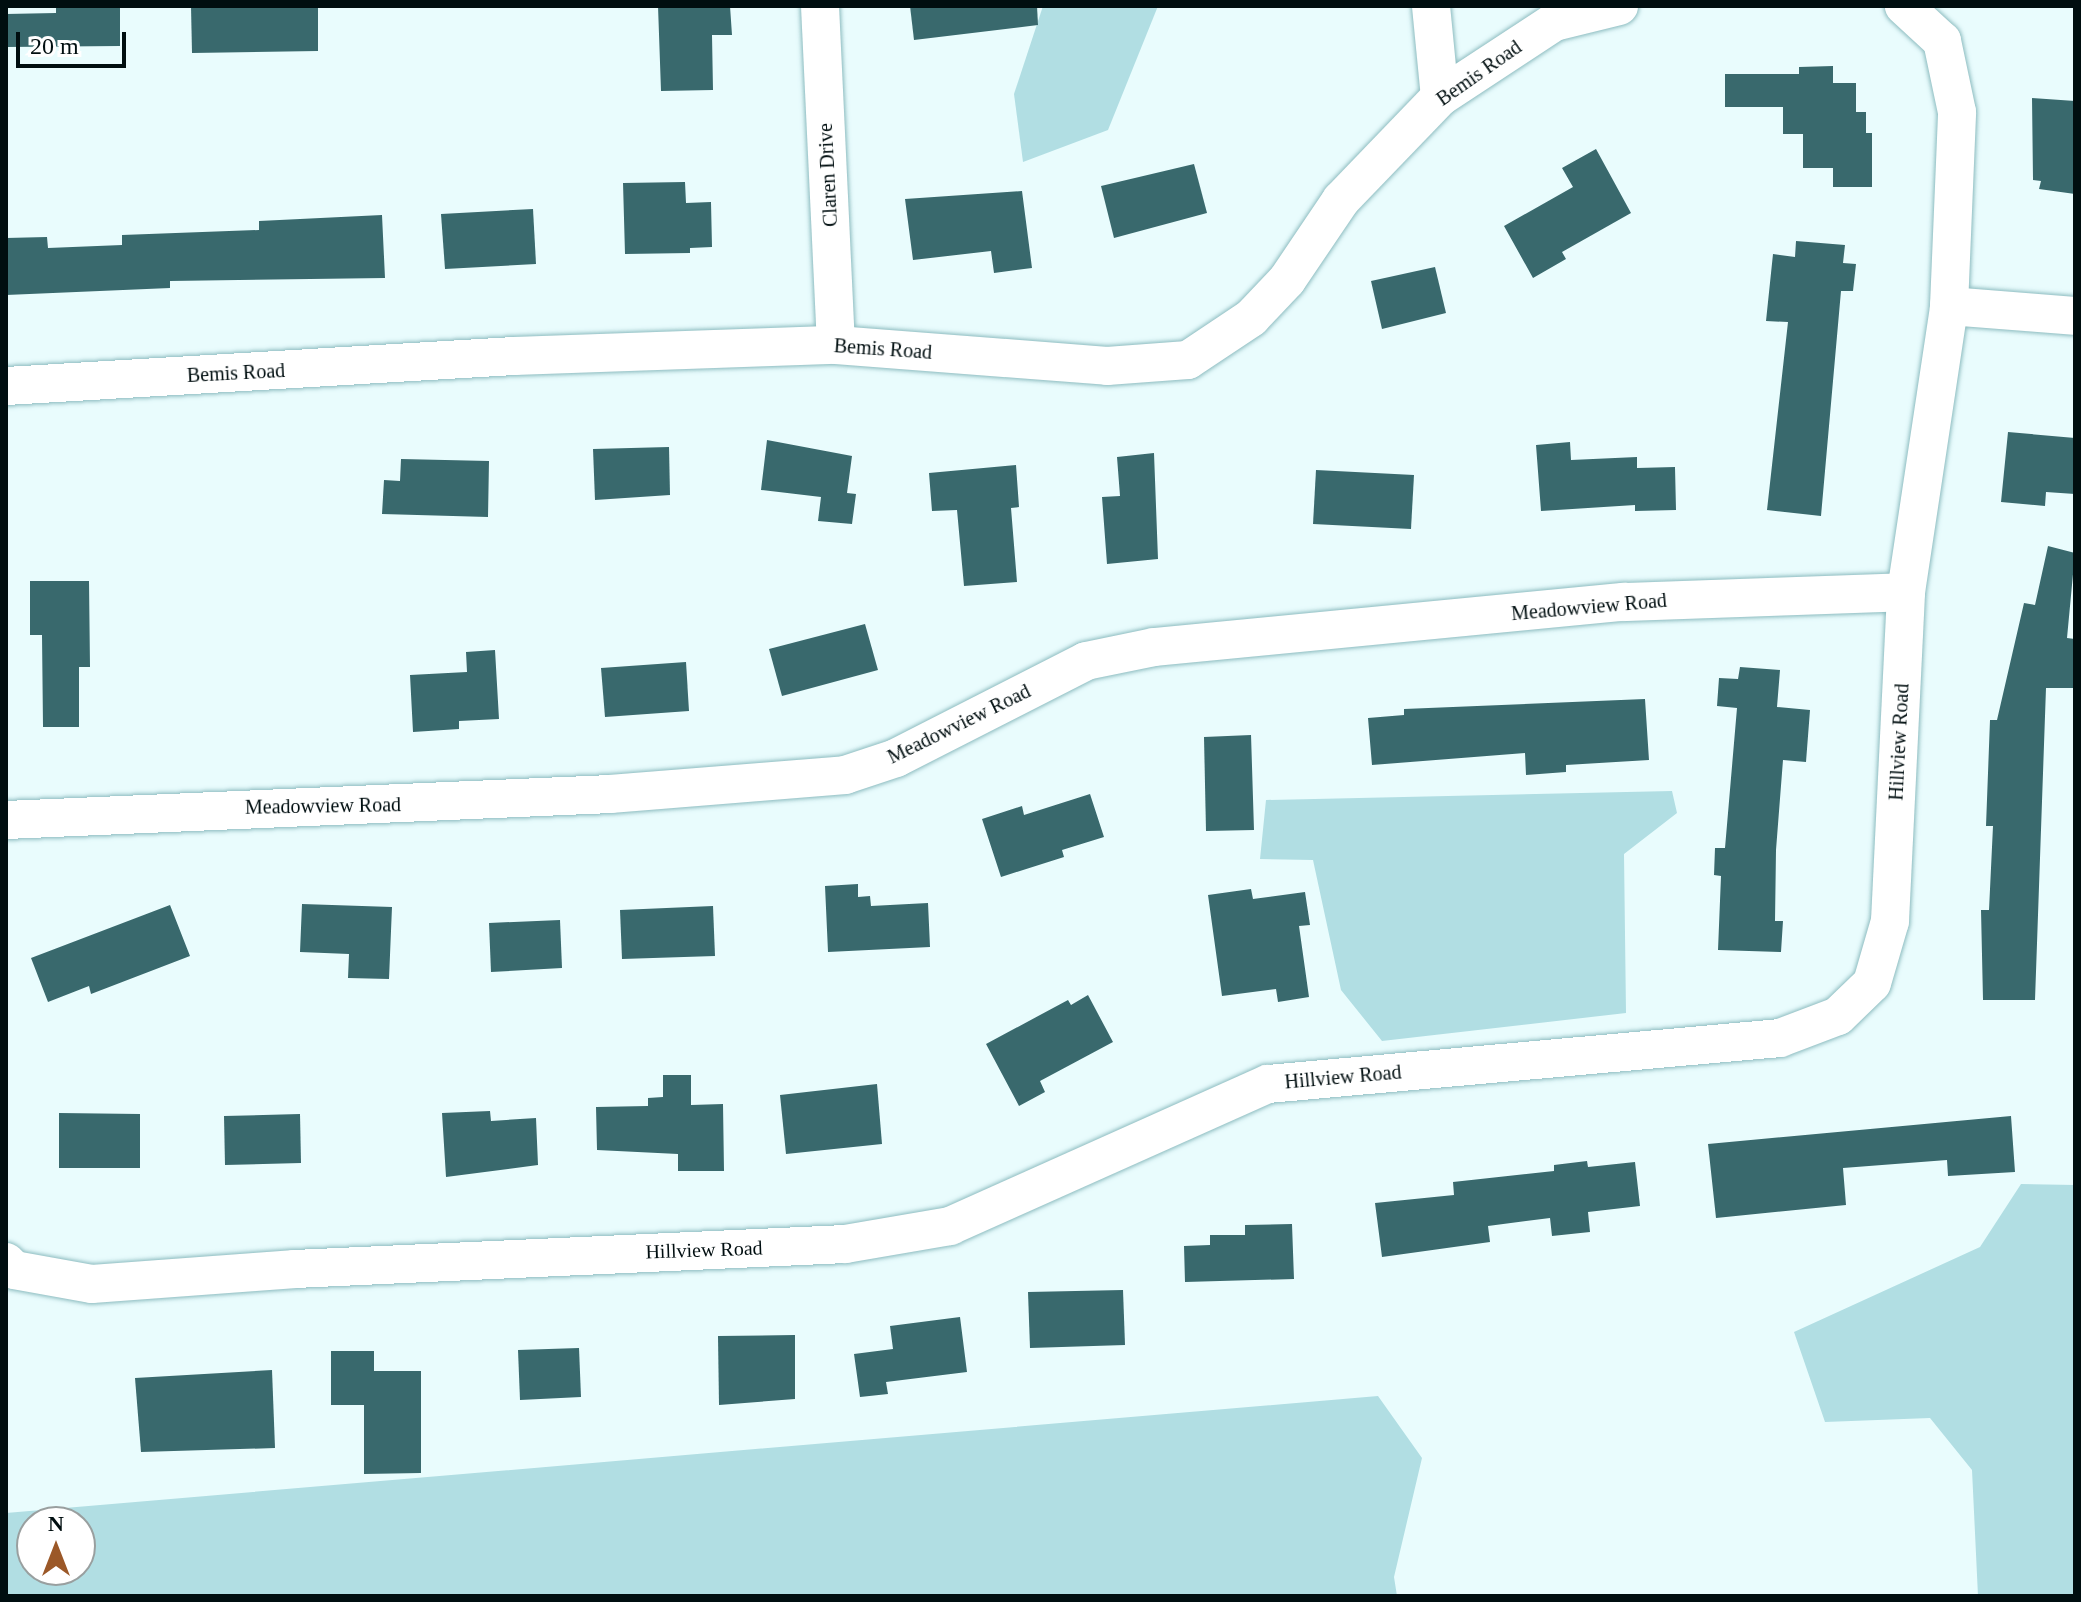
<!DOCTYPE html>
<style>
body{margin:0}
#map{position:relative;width:2081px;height:1602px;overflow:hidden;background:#e9fcfd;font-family:Georgia,serif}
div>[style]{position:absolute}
.green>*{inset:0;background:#b1dee3}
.building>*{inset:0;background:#39696d}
.roads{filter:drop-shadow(0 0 2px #8dbcc0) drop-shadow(0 0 2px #8dbcc0)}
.minor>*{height:38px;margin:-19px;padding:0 19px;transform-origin:19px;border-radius:19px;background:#fff}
span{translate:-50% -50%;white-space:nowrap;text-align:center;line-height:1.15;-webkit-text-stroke:6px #fff;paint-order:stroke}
.street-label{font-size:20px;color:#000e10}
.frame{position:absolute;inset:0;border:8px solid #000e10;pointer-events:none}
.north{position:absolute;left:16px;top:1506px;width:80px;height:80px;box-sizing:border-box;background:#fff;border:2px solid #999f9f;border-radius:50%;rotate:0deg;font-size:22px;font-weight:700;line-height:32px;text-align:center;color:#000e10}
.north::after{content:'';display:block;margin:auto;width:28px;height:36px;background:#9b5828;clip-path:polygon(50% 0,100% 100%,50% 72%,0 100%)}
.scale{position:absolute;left:16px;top:32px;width:110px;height:36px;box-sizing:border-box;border:4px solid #000e10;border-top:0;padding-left:10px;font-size:24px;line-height:28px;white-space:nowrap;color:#000e10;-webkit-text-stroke:6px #fff;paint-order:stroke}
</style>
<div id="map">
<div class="green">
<i style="clip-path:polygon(1043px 6px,1158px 6px,1108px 130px,1023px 162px,1014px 94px)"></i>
<i style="clip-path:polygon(1672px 791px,1677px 813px,1624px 854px,1626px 1013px,1382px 1041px,1341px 990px,1313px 860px,1260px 859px,1266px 800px)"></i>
<i style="clip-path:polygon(2021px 1184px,2075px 1185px,2075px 1596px,1978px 1596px,1972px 1470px,1930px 1418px,1825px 1422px,1794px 1332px,1980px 1247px)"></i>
<i style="clip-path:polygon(evenodd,1378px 1396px,1422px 1458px,1394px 1577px,1397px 1596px,6px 1596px,6px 1513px,1378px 1396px,32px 1522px,80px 1522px,80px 1570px,32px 1570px,32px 1522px)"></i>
</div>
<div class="building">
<i style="clip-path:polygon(56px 6px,120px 6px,120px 46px,6px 47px,6px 14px,56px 13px)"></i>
<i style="clip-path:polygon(191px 6px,318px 6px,318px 51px,192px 53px)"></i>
<i style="clip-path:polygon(658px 6px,730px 6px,732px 35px,712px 35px,713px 90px,661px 91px)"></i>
<i style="clip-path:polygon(910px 6px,1037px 6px,1038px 25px,914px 40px)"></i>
<i style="clip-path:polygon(1833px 66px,1833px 83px,1856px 83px,1856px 112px,1866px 112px,1866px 133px,1872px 133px,1872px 187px,1833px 187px,1833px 168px,1803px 168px,1803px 134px,1783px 134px,1783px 107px,1725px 107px,1725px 74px,1799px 74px,1799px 67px)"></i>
<i style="clip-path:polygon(2032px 98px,2075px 101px,2075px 194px,2039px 189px,2041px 181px,2033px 180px)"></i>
<i style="clip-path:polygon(1596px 149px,1631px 213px,1562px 252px,1566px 259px,1533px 278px,1504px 226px,1573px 187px,1562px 168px)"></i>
<i style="clip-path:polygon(1194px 164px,1207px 213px,1114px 238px,1101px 186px)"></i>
<i style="clip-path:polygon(685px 182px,686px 203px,711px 202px,712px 247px,690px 248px,690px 253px,625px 254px,623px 183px)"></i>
<i style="clip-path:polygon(1022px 191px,1032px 268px,994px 273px,991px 251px,913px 260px,905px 199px)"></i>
<i style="clip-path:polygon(533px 209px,536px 264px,445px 269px,441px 214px)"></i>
<i style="clip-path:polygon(382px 215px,385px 278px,170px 281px,170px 288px,6px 295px,6px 238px,47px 237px,48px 248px,122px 245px,122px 235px,259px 230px,259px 221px)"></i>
<i style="clip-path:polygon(1796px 241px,1845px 245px,1843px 263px,1856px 264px,1853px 291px,1841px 291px,1821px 516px,1767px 510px,1788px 322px,1766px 321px,1773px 254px,1795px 257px)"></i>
<i style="clip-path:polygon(1435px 267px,1446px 313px,1382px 329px,1371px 281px)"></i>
<i style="clip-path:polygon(2008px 432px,2075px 438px,2075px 494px,2046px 492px,2045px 506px,2001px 502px)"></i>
<i style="clip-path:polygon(767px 440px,852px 456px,847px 493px,856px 494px,852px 524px,818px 521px,821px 497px,761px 490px)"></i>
<i style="clip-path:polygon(1570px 442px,1571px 460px,1637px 457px,1637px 468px,1675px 467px,1676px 510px,1635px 511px,1635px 505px,1541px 511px,1536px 445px)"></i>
<i style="clip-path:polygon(669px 447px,670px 495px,595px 500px,593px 449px)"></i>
<i style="clip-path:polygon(1154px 453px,1158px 559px,1107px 564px,1102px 497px,1120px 496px,1117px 457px)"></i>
<i style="clip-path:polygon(401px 459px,489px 461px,488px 517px,382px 514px,384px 480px,400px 481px)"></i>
<i style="clip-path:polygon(1016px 465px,1019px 507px,1011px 508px,1017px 582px,964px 586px,957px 510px,932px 511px,929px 473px)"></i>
<i style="clip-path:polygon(1316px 470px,1414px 475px,1411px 529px,1313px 524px)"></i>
<i style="clip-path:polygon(2048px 546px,2075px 553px,2067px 638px,2075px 639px,2075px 688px,2046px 688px,2035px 1000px,1983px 1000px,1981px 910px,1989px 910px,1993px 826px,1986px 826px,1990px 720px,1997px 720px,2024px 603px,2035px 605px)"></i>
<i style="clip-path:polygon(30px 581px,89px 581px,90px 667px,79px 667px,79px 727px,43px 727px,42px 635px,30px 635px)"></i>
<i style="clip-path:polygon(865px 624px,878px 670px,782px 696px,769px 649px)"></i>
<i style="clip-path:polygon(495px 650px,499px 719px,459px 721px,459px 729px,413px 732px,410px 675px,467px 672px,466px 652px)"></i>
<i style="clip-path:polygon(686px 662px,689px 711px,605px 717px,601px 668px)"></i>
<i style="clip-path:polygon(1740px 667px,1780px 670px,1777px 707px,1810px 710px,1806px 762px,1783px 760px,1776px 850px,1775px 921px,1783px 921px,1781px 952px,1718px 950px,1721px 876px,1714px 875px,1715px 848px,1725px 848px,1737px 708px,1717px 706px,1719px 678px,1738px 679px)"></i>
<i style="clip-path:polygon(1645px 699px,1649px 760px,1566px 765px,1566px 772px,1526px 775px,1525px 753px,1372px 765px,1368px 718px,1404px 715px,1404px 709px)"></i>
<i style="clip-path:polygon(1251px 735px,1254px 830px,1206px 831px,1204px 737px)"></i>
<i style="clip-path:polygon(1090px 794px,1104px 837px,1062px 850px,1064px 857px,1001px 877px,982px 819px,1022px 806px,1024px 815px)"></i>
<i style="clip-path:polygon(858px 884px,858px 897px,870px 896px,871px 906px,928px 903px,930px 947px,828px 952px,825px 886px)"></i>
<i style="clip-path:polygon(1251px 889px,1253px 899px,1305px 892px,1310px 925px,1299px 926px,1309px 997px,1278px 1002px,1276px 989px,1222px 996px,1208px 895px)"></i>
<i style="clip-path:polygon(302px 904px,392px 907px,389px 979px,348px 978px,349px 954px,300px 952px)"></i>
<i style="clip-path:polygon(170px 905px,190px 956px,91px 994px,89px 986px,48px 1002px,31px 958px)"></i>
<i style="clip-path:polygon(713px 906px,715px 956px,622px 959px,620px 910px)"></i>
<i style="clip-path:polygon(560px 920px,562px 968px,491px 972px,489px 923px)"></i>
<i style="clip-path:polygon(1088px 995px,1113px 1042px,1040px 1081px,1045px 1092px,1019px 1106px,986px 1044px,1068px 1000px,1071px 1005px)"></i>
<i style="clip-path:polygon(663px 1075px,691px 1075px,691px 1105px,723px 1104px,724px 1171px,678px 1171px,678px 1154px,597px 1150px,596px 1107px,648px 1106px,648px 1098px,663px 1097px)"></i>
<i style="clip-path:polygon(877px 1084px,882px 1144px,786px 1154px,780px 1095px)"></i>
<i style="clip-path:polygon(490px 1111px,491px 1121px,536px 1118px,538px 1165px,446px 1177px,442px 1113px)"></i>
<i style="clip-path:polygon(59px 1113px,140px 1114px,140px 1168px,59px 1168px)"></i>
<i style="clip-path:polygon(300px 1114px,301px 1163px,225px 1165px,224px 1116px)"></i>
<i style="clip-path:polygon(2011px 1116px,2015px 1172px,1948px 1176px,1947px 1160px,1843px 1168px,1846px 1205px,1716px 1218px,1708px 1144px)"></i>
<i style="clip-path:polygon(1587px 1161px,1588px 1167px,1635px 1162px,1640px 1206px,1588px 1212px,1590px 1232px,1552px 1236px,1550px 1218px,1488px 1226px,1490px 1242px,1382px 1257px,1375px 1203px,1454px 1195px,1453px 1182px,1554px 1171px,1554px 1165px)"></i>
<i style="clip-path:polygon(1292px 1224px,1294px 1279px,1185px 1282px,1184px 1246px,1210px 1245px,1210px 1235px,1245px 1235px,1245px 1225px)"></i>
<i style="clip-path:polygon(1123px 1290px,1125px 1345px,1030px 1348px,1028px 1292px)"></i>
<i style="clip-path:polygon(960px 1317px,967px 1372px,886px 1382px,888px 1394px,860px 1397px,854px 1354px,893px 1349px,890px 1326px)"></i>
<i style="clip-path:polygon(795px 1335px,795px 1399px,719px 1405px,718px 1336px)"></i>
<i style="clip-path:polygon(579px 1348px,581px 1397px,520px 1400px,518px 1350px)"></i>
<i style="clip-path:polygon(331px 1351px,374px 1351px,374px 1371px,421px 1371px,421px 1473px,364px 1474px,364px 1405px,331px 1405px)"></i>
<i style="clip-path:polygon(272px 1370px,275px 1448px,141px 1452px,135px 1378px)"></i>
</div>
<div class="roads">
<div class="minor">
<i style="left:820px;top:6px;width:339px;rotate:87.3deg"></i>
<i style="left:1431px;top:6px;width:91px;rotate:84.4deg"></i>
<i style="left:1949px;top:306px;width:126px;rotate:4.5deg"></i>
<i style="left:6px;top:386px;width:509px;rotate:-3.38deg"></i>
<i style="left:514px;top:356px;width:322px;rotate:-2deg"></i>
<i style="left:836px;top:345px;width:272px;rotate:4.4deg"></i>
<i style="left:1107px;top:366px;width:81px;rotate:-4.2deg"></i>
<i style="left:1188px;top:360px;width:76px;rotate:-33.7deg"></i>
<i style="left:1251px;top:318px;width:52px;rotate:-46.5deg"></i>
<i style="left:1287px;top:280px;width:97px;rotate:-56deg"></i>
<i style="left:1341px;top:200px;width:143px;rotate:-46.1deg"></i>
<i style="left:1440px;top:97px;width:136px;rotate:-33.3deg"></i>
<i style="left:1554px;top:22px;width:67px;rotate:-13.8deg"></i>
<i style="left:6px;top:820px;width:605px;rotate:-2.46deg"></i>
<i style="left:610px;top:794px;width:236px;rotate:-4.6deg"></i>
<i style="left:845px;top:775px;width:54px;rotate:-18.4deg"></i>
<i style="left:896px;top:758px;width:213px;rotate:-27deg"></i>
<i style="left:1086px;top:661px;width:69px;rotate:-11.6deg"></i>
<i style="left:1154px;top:647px;width:472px;rotate:-5.5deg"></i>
<i style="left:1624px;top:602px;width:282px;rotate:-2deg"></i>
<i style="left:6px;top:1262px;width:11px;rotate:45deg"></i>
<i style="left:14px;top:1270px;width:79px;rotate:10.2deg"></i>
<i style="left:92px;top:1284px;width:204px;rotate:-4.2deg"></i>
<i style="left:295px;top:1269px;width:551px;rotate:-2.6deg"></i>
<i style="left:845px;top:1244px;width:107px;rotate:-9.7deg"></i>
<i style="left:950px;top:1226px;width:348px;rotate:-24.1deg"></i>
<i style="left:1268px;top:1084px;width:514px;rotate:-5.13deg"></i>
<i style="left:1780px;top:1038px;width:62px;rotate:-20.8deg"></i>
<i style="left:1838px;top:1016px;width:47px;rotate:-44.1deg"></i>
<i style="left:1872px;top:983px;width:65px;rotate:-73.8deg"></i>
<i style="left:1890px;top:921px;width:329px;rotate:-87.2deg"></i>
<i style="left:1906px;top:592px;width:289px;rotate:-81.4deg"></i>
<i style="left:1949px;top:306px;width:194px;rotate:-87.6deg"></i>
<i style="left:1957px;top:112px;width:73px;rotate:-101.9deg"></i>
<i style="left:1942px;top:41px;width:52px;rotate:-137.4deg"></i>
</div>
</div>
<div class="street-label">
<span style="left:1479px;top:73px;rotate:-35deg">Bemis Road</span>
<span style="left:828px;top:175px;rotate:-93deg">Claren Drive</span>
<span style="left:883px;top:349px;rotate:4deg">Bemis Road</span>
<span style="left:236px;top:373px;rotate:-3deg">Bemis Road</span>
<span style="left:1589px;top:607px;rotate:-5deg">Meadowview Road</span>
<span style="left:959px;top:724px;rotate:-26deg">Meadowview Road</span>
<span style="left:1899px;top:742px;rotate:-87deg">Hillview Road</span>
<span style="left:323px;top:806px;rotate:-1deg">Meadowview Road</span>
<span style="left:1343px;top:1077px;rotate:-5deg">Hillview Road</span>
<span style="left:704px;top:1250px;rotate:-2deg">Hillview Road</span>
</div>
<div class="frame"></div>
<div class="north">N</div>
<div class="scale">20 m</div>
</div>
